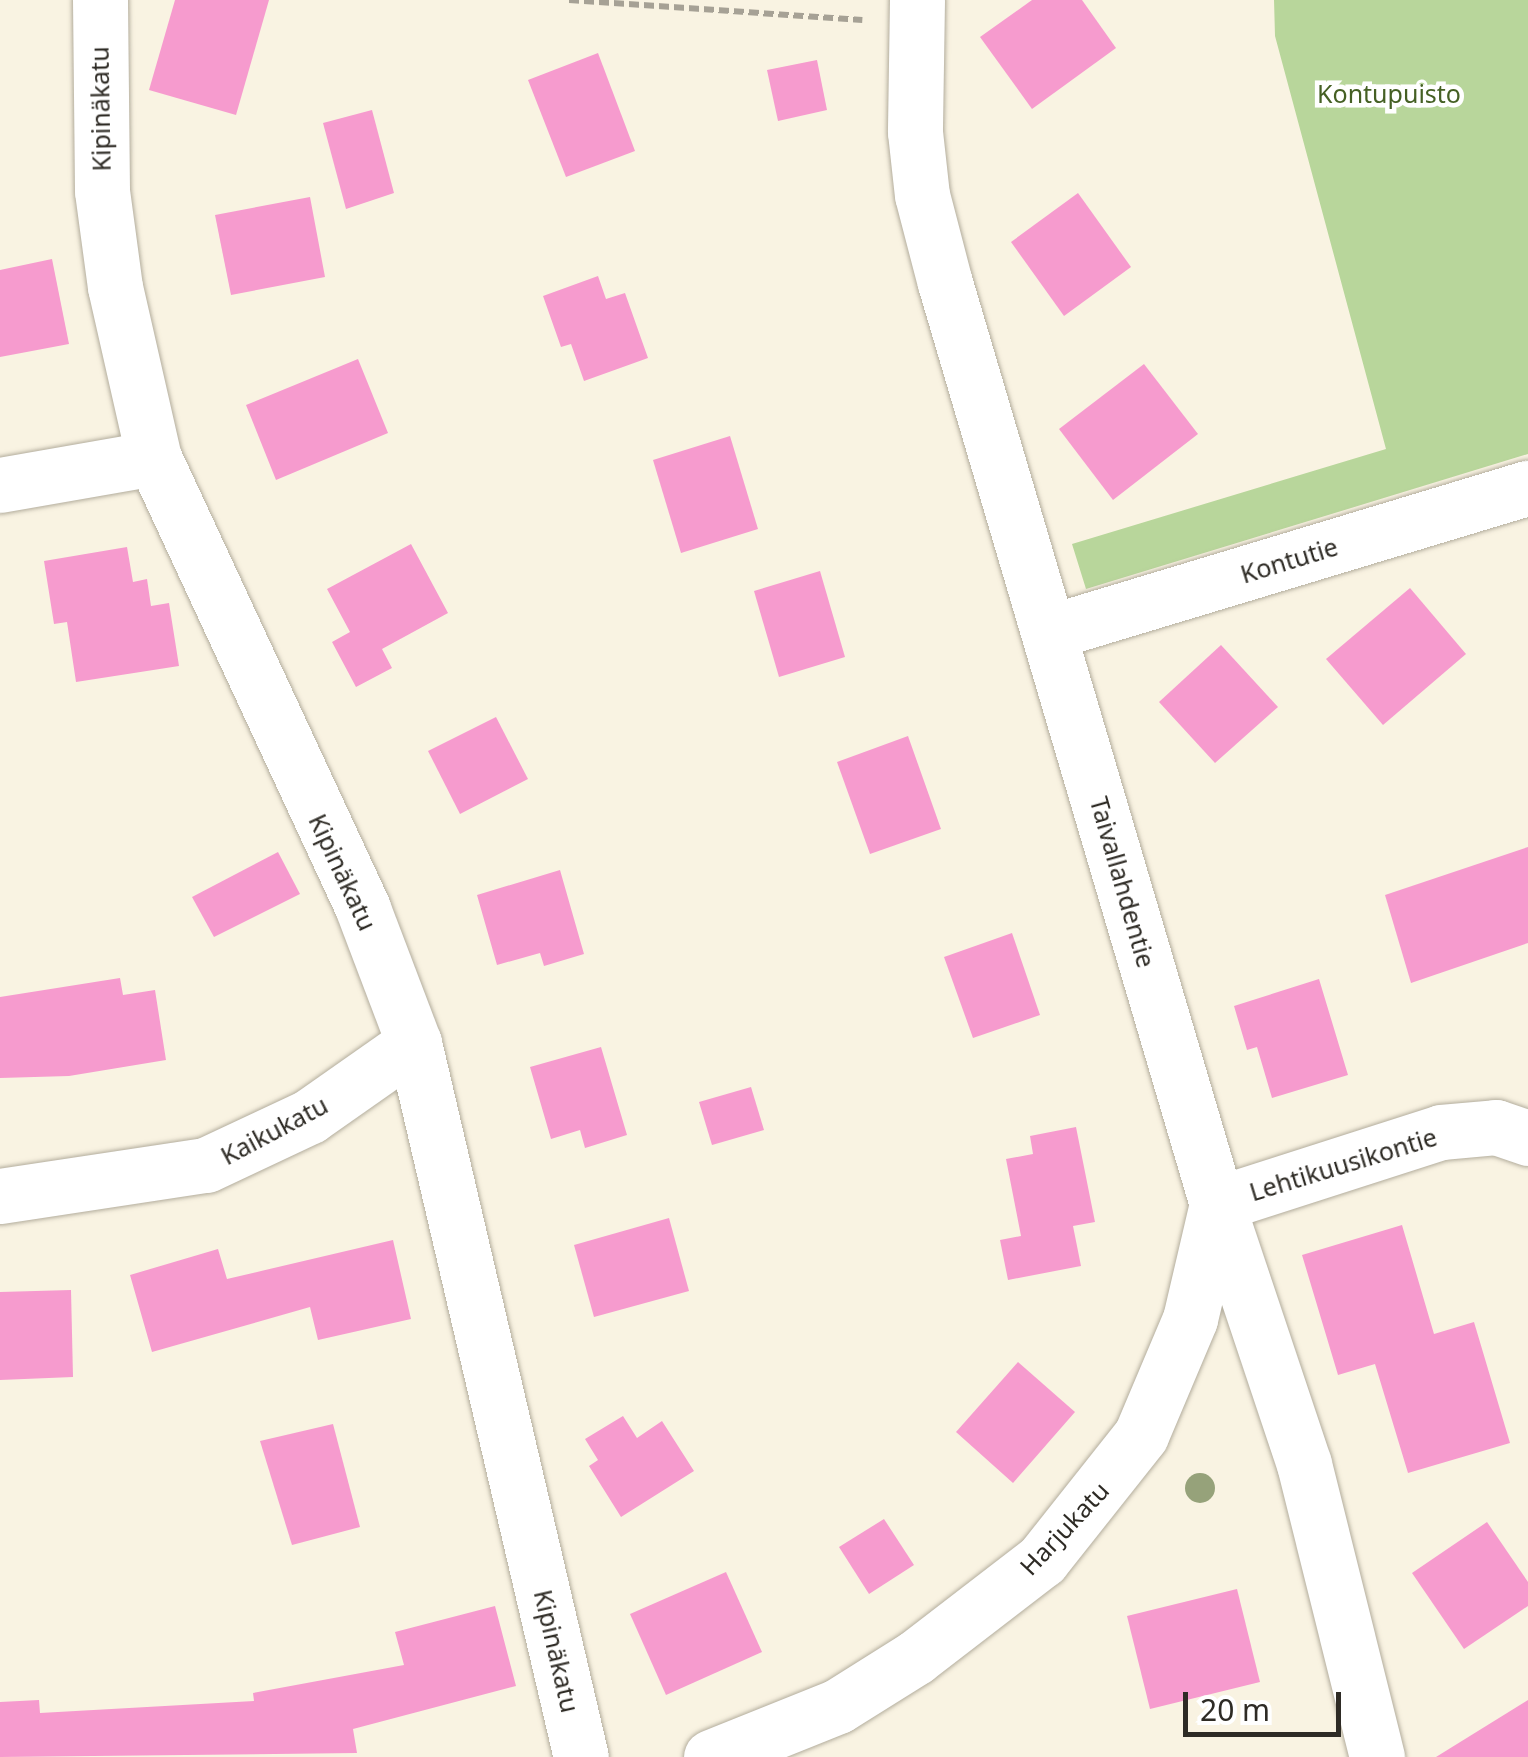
<!DOCTYPE html>
<meta charset="utf-8">
<style>
body{margin:0}
#map{position:relative;width:1528px;height:1757px;overflow:hidden;background:#f9f3e2;font-family:"Noto Sans",sans-serif}
div>[style]{position:absolute}
.green>*{inset:0;background:#b8d69b}
.building>*{inset:0;background:#f69bce}
.path>*{height:6px;margin-top:-3px;transform-origin:0;background:repeating-linear-gradient(90deg,#a6a195 0 10px,transparent 0 15px)}
.roads{filter:drop-shadow(0 0 2px #b3ad9d) drop-shadow(0 0 2px #b3ad9d)}
.minor>*{height:55px;margin:-27.5px;padding:0 27.5px;transform-origin:27.5px;border-radius:27.5px;background:#fff}
.trees>*{width:30px;height:30px;margin:-15px;border-radius:50%;background:#96a27a}
span{translate:-50% -50%;white-space:nowrap;text-align:center;line-height:1.15;-webkit-text-stroke:9px #fff;paint-order:stroke}
.park-label{font-size:25px;color:#456024}
.street-label{font-size:25px;color:#2e2b25}
.scale{position:absolute;left:1183px;top:1692px;width:158px;height:45px;box-sizing:border-box;border:5px solid #2e2b25;border-top:0;padding-left:12px;font-size:30px;line-height:35px;white-space:nowrap;color:#2e2b25;-webkit-text-stroke:8px #fff;paint-order:stroke}
</style>
<div id="map">
<div class="green">
<i style="clip-path:polygon(1274px 0,1528px 0,1528px 454px,1086px 589px,1072px 544px,1386px 449px,1275px 36px)"></i>
</div>
<div class="building">
<i style="clip-path:polygon(175px 0,269px 0,236px 115px,149px 90px)"></i>
<i style="clip-path:polygon(1032px 0,1082px 0,1116px 48px,1032px 109px,980px 37px)"></i>
<i style="clip-path:polygon(598px 53px,635px 151px,566px 177px,528px 80px)"></i>
<i style="clip-path:polygon(817px 60px,827px 110px,778px 121px,767px 70px)"></i>
<i style="clip-path:polygon(372px 110px,394px 193px,346px 209px,323px 123px)"></i>
<i style="clip-path:polygon(1078px 193px,1131px 267px,1064px 316px,1011px 242px)"></i>
<i style="clip-path:polygon(310px 197px,325px 277px,231px 295px,215px 215px)"></i>
<i style="clip-path:polygon(52px 259px,69px 344px,0 357px,0 270px)"></i>
<i style="clip-path:polygon(598px 276px,606px 299px,625px 293px,648px 358px,584px 381px,571px 344px,561px 347px,543px 296px)"></i>
<i style="clip-path:polygon(358px 359px,388px 433px,276px 480px,246px 405px)"></i>
<i style="clip-path:polygon(1144px 364px,1198px 434px,1113px 500px,1059px 429px)"></i>
<i style="clip-path:polygon(730px 436px,758px 529px,681px 553px,653px 460px)"></i>
<i style="clip-path:polygon(411px 544px,448px 613px,382px 649px,392px 668px,356px 687px,332px 642px,350px 632px,327px 589px)"></i>
<i style="clip-path:polygon(127px 547px,133px 582px,147px 579px,151px 606px,169px 603px,179px 666px,76px 682px,67px 622px,54px 624px,44px 561px)"></i>
<i style="clip-path:polygon(820px 571px,845px 657px,779px 677px,754px 591px)"></i>
<i style="clip-path:polygon(1410px 588px,1466px 654px,1383px 725px,1326px 659px)"></i>
<i style="clip-path:polygon(1221px 645px,1278px 707px,1215px 763px,1159px 702px)"></i>
<i style="clip-path:polygon(496px 717px,528px 779px,460px 814px,428px 751px)"></i>
<i style="clip-path:polygon(908px 736px,941px 829px,870px 854px,837px 762px)"></i>
<i style="clip-path:polygon(1528px 847px,1528px 943px,1411px 983px,1385px 895px)"></i>
<i style="clip-path:polygon(278px 852px,300px 894px,214px 937px,192px 897px)"></i>
<i style="clip-path:polygon(560px 870px,584px 954px,544px 966px,540px 953px,497px 965px,477px 895px)"></i>
<i style="clip-path:polygon(1012px 933px,1040px 1015px,973px 1038px,944px 957px)"></i>
<i style="clip-path:polygon(120px 978px,123px 995px,155px 990px,166px 1060px,69px 1076px,0 1078px,0 997px)"></i>
<i style="clip-path:polygon(1319px 979px,1348px 1075px,1272px 1098px,1257px 1047px,1247px 1050px,1234px 1006px)"></i>
<i style="clip-path:polygon(601px 1047px,627px 1135px,585px 1148px,580px 1130px,551px 1139px,530px 1067px)"></i>
<i style="clip-path:polygon(751px 1087px,764px 1130px,712px 1145px,699px 1102px)"></i>
<i style="clip-path:polygon(1076px 1127px,1095px 1222px,1073px 1226px,1081px 1266px,1008px 1280px,1000px 1240px,1021px 1236px,1006px 1159px,1033px 1154px,1030px 1136px)"></i>
<i style="clip-path:polygon(669px 1218px,689px 1291px,594px 1317px,574px 1245px)"></i>
<i style="clip-path:polygon(1402px 1225px,1434px 1334px,1474px 1322px,1510px 1443px,1408px 1473px,1375px 1364px,1338px 1375px,1302px 1255px)"></i>
<i style="clip-path:polygon(393px 1240px,411px 1319px,318px 1340px,310px 1307px,152px 1352px,130px 1275px,218px 1249px,227px 1279px)"></i>
<i style="clip-path:polygon(71px 1290px,73px 1377px,0 1380px,0 1292px)"></i>
<i style="clip-path:polygon(1018px 1362px,1075px 1412px,1013px 1483px,956px 1432px)"></i>
<i style="clip-path:polygon(623px 1416px,637px 1438px,662px 1421px,694px 1471px,621px 1517px,589px 1466px,598px 1460px,585px 1439px)"></i>
<i style="clip-path:polygon(333px 1424px,360px 1527px,292px 1545px,260px 1441px)"></i>
<i style="clip-path:polygon(884px 1519px,914px 1565px,869px 1594px,839px 1547px)"></i>
<i style="clip-path:polygon(1487px 1522px,1528px 1582px,1528px 1606px,1464px 1649px,1412px 1573px)"></i>
<i style="clip-path:polygon(726px 1572px,762px 1652px,666px 1695px,630px 1614px)"></i>
<i style="clip-path:polygon(1237px 1589px,1260px 1682px,1150px 1709px,1127px 1616px)"></i>
<i style="clip-path:polygon(495px 1606px,516px 1686px,353px 1729px,357px 1753px,0 1757px,0 1702px,39px 1700px,40px 1713px,254px 1701px,253px 1693px,404px 1665px,395px 1632px)"></i>
<i style="clip-path:polygon(1528px 1700px,1528px 1757px,1436px 1757px)"></i>
</div>
<div class="path">
<i style="left:569px;top:0;width:294px;rotate:3.9deg"></i>
</div>
<div class="roads">
<div class="minor">
<i style="left:100px;top:0;width:191px;rotate:89.4deg"></i>
<i style="left:102px;top:191px;width:97px;rotate:82.3deg"></i>
<i style="left:115px;top:287px;width:175px;rotate:77.2deg"></i>
<i style="left:154px;top:458px;width:497px;rotate:65.1deg"></i>
<i style="left:363px;top:909px;width:143px;rotate:69.2deg"></i>
<i style="left:414px;top:1043px;width:733px;rotate:76.84deg"></i>
<i style="left:917px;top:0;width:132px;rotate:90.9deg"></i>
<i style="left:915px;top:132px;width:63px;rotate:83.7deg"></i>
<i style="left:922px;top:195px;width:91px;rotate:75.4deg"></i>
<i style="left:945px;top:283px;width:960px;rotate:73.55deg"></i>
<i style="left:1217px;top:1204px;width:274px;rotate:71.5deg"></i>
<i style="left:1304px;top:1464px;width:302px;rotate:76deg"></i>
<i style="left:0;top:485px;width:156px;rotate:-9.9deg"></i>
<i style="left:1050px;top:632px;width:499px;rotate:-16.8deg"></i>
<i style="left:0;top:1196px;width:208px;rotate:-8.6deg"></i>
<i style="left:206px;top:1165px;width:115px;rotate:-25.2deg"></i>
<i style="left:310px;top:1116px;width:127px;rotate:-35.1deg"></i>
<i style="left:711px;top:1757px;width:137px;rotate:-21.9deg"></i>
<i style="left:838px;top:1706px;width:92px;rotate:-32.1deg"></i>
<i style="left:916px;top:1657px;width:159px;rotate:-37.6deg"></i>
<i style="left:1042px;top:1560px;width:159px;rotate:-51.6deg"></i>
<i style="left:1141px;top:1435px;width:126px;rotate:-67.1deg"></i>
<i style="left:1190px;top:1319px;width:118px;rotate:-76.8deg"></i>
<i style="left:1217px;top:1204px;width:235px;rotate:-17.8deg"></i>
<i style="left:1441px;top:1132px;width:55px;rotate:-5.2deg"></i>
<i style="left:1496px;top:1127px;width:34px;rotate:19deg"></i>
</div>
</div>
<div class="trees">
<i style="left:1200px;top:1488px"></i>
</div>
<div class="park-label">
<span style="left:1389px;top:93px">Kontupuisto</span>
</div>
<div class="street-label">
<span style="left:100px;top:109px;rotate:-91deg">Kipinäkatu</span>
<span style="left:1289px;top:560px;rotate:-17deg">Kontutie</span>
<span style="left:343px;top:872px;rotate:65deg">Kipinäkatu</span>
<span style="left:1123px;top:882px;rotate:74deg">Taivallahdentie</span>
<span style="left:274px;top:1130px;rotate:-28deg">Kaikukatu</span>
<span style="left:1343px;top:1164px;rotate:-17deg">Lehtikuusikontie</span>
<span style="left:1064px;top:1528px;rotate:-47deg">Harjukatu</span>
<span style="left:557px;top:1651px;rotate:77deg">Kipinäkatu</span>
</div>
<div class="scale">20 m</div>
</div>
